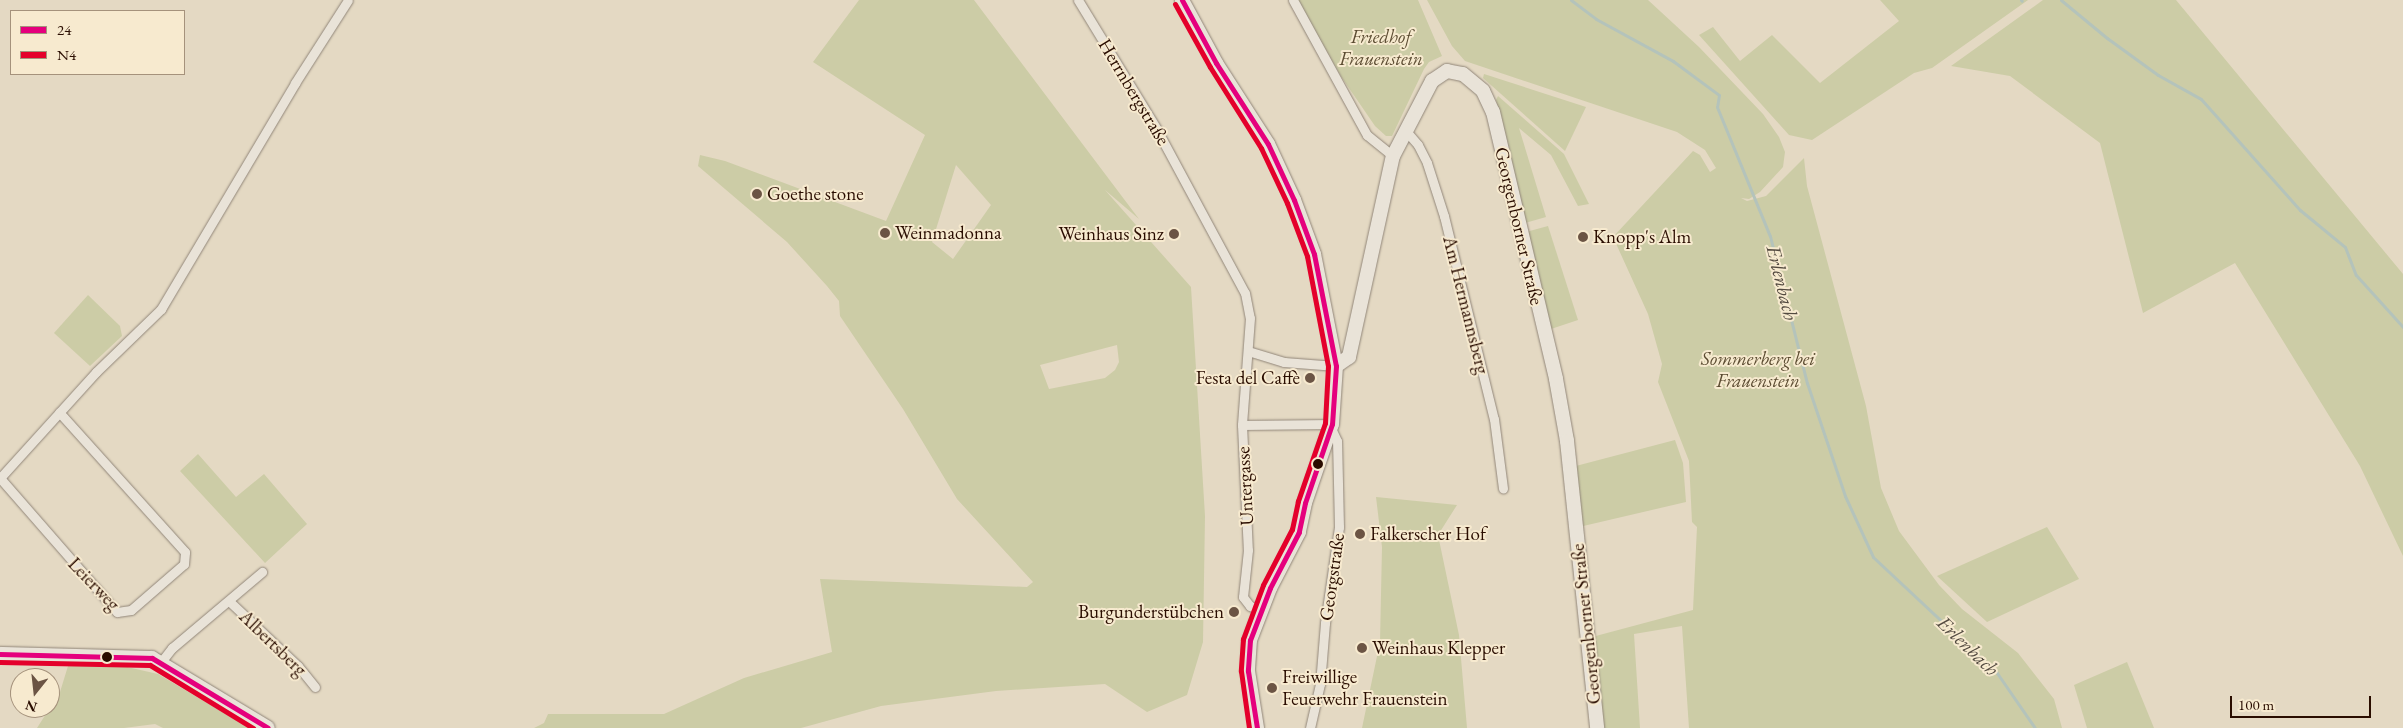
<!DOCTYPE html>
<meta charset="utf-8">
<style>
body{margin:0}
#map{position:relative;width:2403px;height:728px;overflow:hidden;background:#e4d9c3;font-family:"EB Garamond",serif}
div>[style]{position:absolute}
.green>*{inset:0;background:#cccca6}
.stream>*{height:3px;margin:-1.5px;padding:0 1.5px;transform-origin:1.5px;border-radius:1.5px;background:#b4c3bb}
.roads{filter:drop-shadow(0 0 1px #918679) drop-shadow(0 0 1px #918679)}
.minor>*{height:9px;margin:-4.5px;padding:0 4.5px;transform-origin:4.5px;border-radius:4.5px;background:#e9e3d8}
.secondary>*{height:14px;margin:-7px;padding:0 7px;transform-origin:7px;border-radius:7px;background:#e9e3d8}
.bus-1>*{height:5px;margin:-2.5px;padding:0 2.5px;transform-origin:2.5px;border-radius:2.5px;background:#e5007d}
.bus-2>*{height:5px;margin:-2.5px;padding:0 2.5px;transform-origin:2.5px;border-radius:2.5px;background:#e4002b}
.dots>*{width:14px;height:14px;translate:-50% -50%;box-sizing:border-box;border:2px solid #f7eacf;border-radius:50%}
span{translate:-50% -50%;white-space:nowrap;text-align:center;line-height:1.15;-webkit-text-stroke:4px #f7eacf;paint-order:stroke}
.park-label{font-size:19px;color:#5c4c32;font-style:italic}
.street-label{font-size:19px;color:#2a0d00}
.poi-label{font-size:19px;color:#2a0d00}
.left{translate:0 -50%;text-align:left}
.right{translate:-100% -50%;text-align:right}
.water-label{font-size:20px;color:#534a40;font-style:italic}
.legend{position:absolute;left:10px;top:10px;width:175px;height:65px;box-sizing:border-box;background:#f7eacf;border:1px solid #a5927c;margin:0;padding:6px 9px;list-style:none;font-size:15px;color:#2a0d00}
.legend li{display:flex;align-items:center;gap:10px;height:25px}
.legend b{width:25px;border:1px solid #a5927c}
.north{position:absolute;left:10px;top:668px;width:50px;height:50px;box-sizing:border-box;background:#f7eacf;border:1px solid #a5927c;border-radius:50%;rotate:196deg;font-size:14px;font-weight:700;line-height:20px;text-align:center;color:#2a0d00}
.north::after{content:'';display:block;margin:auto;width:18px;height:22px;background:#6b5444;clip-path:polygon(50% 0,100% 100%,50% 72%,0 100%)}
.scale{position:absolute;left:2230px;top:696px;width:141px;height:22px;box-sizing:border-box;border:2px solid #2a0d00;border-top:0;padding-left:6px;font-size:15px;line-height:18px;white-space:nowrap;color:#2a0d00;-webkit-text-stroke:4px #f7eacf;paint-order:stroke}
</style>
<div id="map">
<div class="green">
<i style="clip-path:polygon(evenodd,859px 0,974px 0,1139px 219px,1105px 190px,1191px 287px,1205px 516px,1203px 642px,1187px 695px,1147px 712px,1105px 684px,996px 691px,881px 706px,801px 728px,534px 728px,544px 723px,548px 714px,664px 714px,744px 678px,832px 652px,820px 579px,1027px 587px,1033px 582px,957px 499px,903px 409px,840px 316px,839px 301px,827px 286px,787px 242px,698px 166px,700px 155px,725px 161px,886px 221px,925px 135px,813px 62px,859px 0,956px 165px,991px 205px,953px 259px,932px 242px,956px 165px,859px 0,1117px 345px,1119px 362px,1115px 370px,1105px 378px,1049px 389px,1040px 365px,1117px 345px)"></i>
<i style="clip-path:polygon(1297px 0,1418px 0,1442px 56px,1429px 62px,1424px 69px,1392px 136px,1386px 136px,1375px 126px,1340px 75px)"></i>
<i style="clip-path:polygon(1427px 0,1648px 0,1699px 47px,1763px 114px,1779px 137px,1785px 152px,1783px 167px,1760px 192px,1749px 199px,1741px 198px,1747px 201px,1766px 196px,1804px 158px,1807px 186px,1866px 406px,1881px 488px,1899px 531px,1939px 585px,1962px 609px,2018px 653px,2054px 699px,2062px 728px,1689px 728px,1682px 626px,1634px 634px,1640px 728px,1600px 728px,1592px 637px,1693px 610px,1697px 527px,1692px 522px,1689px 461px,1658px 382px,1662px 364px,1648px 314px,1613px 237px,1693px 151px,1700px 155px,1710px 172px,1716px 168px,1705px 150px,1677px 132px,1465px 61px,1452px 46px)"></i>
<i style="clip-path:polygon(1880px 0,2028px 0,1932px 68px,1914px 73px,1812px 140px,1789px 135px,1699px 35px,1713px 27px,1740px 61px,1772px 35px,1820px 83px,1899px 21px)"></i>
<i style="clip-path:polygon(2043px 0,2176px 0,2403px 274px,2403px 556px,2360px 466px,2235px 263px,2143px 313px,2100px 143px,2010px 76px,1951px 66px)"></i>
<i style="clip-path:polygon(1484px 74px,1586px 107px,1565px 151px,1483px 78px)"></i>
<i style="clip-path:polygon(1498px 96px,1564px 154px,1589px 204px,1578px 206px,1551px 155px,1519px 128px,1546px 217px,1525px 223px,1496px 100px)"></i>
<i style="clip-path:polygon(1548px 226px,1578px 320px,1548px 330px,1526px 232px)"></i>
<i style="clip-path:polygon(88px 295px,120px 326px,122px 336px,90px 366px,54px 333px)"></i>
<i style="clip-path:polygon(1675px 440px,1683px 463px,1686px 502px,1579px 527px,1572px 467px)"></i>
<i style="clip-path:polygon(198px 454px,236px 497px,264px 474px,307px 524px,265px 563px,180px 471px)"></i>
<i style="clip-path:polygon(1376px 497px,1457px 505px,1438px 535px,1459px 635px,1467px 728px,1362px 728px,1380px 642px,1382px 547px)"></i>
<i style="clip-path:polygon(2047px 527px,2079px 579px,1987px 622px,1937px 576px)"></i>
<i style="clip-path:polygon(2127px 662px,2154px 728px,2087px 728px,2074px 685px)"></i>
<i style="clip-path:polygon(114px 664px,158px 674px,249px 728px,163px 728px,155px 724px,124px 728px,37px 728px,60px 692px,68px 666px)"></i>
</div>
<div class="stream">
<i style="left:1571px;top:0;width:31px;rotate:37deg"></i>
<i style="left:1596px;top:19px;width:88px;rotate:28.6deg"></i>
<i style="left:1673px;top:61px;width:57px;rotate:36.5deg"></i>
<i style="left:1719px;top:95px;width:12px;rotate:99deg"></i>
<i style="left:1717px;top:107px;width:139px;rotate:67.7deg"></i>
<i style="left:1770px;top:236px;width:152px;rotate:75.9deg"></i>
<i style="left:1807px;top:383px;width:119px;rotate:71.4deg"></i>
<i style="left:1845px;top:496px;width:67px;rotate:65.3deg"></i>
<i style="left:1873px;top:557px;width:170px;rotate:43.1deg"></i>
<i style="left:1997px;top:673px;width:67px;rotate:55.4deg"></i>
<i style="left:2021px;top:0;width:1px;rotate:45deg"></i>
<i style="left:2061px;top:0;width:60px;rotate:39.6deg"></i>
<i style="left:2107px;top:38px;width:63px;rotate:36deg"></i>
<i style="left:2158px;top:75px;width:49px;rotate:29.2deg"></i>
<i style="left:2201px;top:99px;width:149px;rotate:48.3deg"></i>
<i style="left:2300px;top:210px;width:58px;rotate:39.4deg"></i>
<i style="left:2345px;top:247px;width:30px;rotate:69deg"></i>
<i style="left:2356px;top:275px;width:70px;rotate:47.9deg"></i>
</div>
<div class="roads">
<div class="minor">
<i style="left:1078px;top:0;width:150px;rotate:58.6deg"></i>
<i style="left:1156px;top:128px;width:187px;rotate:61.7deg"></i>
<i style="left:1245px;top:293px;width:25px;rotate:79deg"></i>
<i style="left:1250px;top:318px;width:107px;rotate:94.3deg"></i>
<i style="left:1242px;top:425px;width:125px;rotate:87.3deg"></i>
<i style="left:1248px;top:550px;width:47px;rotate:96.1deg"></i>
<i style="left:1243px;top:597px;width:11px;rotate:52deg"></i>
<i style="left:1250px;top:606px;width:11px;rotate:22deg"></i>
<i style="left:1293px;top:0;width:154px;rotate:61.3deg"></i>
<i style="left:1367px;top:135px;width:33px;rotate:39deg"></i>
<i style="left:1406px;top:131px;width:18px;rotate:49deg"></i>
<i style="left:1418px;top:145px;width:20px;rotate:63deg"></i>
<i style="left:1427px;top:163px;width:56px;rotate:72.2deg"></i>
<i style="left:1444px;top:216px;width:209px;rotate:76.2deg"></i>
<i style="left:1494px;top:419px;width:70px;rotate:82.6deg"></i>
<i style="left:1248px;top:351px;width:38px;rotate:17deg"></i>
<i style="left:1284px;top:362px;width:52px;rotate:4.4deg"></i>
<i style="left:1242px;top:425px;width:90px;rotate:-0.6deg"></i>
<i style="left:0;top:478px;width:143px;rotate:-47.8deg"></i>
<i style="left:96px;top:372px;width:91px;rotate:-44.1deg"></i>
<i style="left:161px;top:309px;width:263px;rotate:-59.3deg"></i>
<i style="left:295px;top:83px;width:98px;rotate:-57.4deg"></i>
<i style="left:0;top:478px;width:178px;rotate:48.9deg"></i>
<i style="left:117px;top:612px;width:14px;rotate:-8deg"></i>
<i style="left:131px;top:610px;width:70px;rotate:-41deg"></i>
<i style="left:184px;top:564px;width:12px;rotate:-85deg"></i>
<i style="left:185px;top:552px;width:188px;rotate:-132deg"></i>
<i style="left:229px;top:601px;width:95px;rotate:43.3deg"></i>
<i style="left:298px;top:666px;width:27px;rotate:51deg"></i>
<i style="left:161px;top:662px;width:18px;rotate:-52deg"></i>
<i style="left:172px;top:648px;width:118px;rotate:-40.2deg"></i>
<i style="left:1310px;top:728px;width:45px;rotate:-77.2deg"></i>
<i style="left:1320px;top:684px;width:61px;rotate:-85.3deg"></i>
<i style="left:1325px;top:623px;width:97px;rotate:-81.7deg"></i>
<i style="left:1339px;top:527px;width:86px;rotate:-91.3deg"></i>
<i style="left:1337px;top:441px;width:14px;rotate:-115deg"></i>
</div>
<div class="secondary">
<i style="left:1182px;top:0;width:72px;rotate:61.6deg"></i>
<i style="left:1216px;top:63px;width:96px;rotate:57.3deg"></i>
<i style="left:1268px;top:144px;width:62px;rotate:65.1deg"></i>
<i style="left:1294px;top:200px;width:58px;rotate:69.7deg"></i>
<i style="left:1314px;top:254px;width:114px;rotate:78.9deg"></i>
<i style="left:1336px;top:366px;width:58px;rotate:93.9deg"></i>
<i style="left:1332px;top:424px;width:83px;rotate:108.9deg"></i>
<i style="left:1305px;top:503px;width:30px;rotate:102deg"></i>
<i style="left:1299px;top:532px;width:63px;rotate:117.4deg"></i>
<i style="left:1270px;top:588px;width:56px;rotate:111deg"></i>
<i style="left:1250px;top:640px;width:31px;rotate:94deg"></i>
<i style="left:1248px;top:671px;width:58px;rotate:81deg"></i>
<i style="left:1336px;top:366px;width:16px;rotate:-35deg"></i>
<i style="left:1349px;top:357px;width:206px;rotate:-77.7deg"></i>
<i style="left:1393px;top:156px;width:85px;rotate:-62.5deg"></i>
<i style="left:1432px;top:81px;width:18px;rotate:-34deg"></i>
<i style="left:1447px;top:71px;width:16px;rotate:11deg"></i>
<i style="left:1463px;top:74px;width:26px;rotate:40deg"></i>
<i style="left:1483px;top:91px;width:23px;rotate:65deg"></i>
<i style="left:1493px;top:112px;width:274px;rotate:76.7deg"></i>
<i style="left:1556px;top:379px;width:63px;rotate:79.9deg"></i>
<i style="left:1567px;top:441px;width:289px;rotate:84deg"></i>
<i style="left:0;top:654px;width:152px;rotate:1.5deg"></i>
<i style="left:152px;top:658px;width:135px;rotate:31.1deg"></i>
</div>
</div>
<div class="bus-1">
<i style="left:1182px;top:0;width:72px;rotate:61.6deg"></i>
<i style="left:1216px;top:63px;width:96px;rotate:57.3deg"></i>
<i style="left:1268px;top:144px;width:62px;rotate:65.1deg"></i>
<i style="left:1294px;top:200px;width:58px;rotate:69.7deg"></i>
<i style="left:1314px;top:254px;width:114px;rotate:78.9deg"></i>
<i style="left:1336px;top:366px;width:58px;rotate:93.9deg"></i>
<i style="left:1332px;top:424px;width:83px;rotate:108.9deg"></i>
<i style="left:1305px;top:503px;width:30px;rotate:102deg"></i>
<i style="left:1299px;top:532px;width:63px;rotate:117.4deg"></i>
<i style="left:1270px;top:588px;width:56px;rotate:111deg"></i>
<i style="left:1250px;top:640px;width:31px;rotate:94deg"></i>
<i style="left:1248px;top:671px;width:58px;rotate:81deg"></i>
<i style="left:0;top:654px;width:152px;rotate:1.5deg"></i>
<i style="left:152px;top:658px;width:135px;rotate:31.1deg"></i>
</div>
<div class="bus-2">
<i style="left:1175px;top:4px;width:72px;rotate:60.9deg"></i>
<i style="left:1210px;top:67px;width:96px;rotate:57.8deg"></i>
<i style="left:1261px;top:148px;width:61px;rotate:64.7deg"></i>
<i style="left:1287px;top:203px;width:57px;rotate:69.3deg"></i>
<i style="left:1307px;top:256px;width:112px;rotate:79.2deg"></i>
<i style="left:1328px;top:366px;width:57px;rotate:93deg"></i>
<i style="left:1325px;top:423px;width:83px;rotate:109.1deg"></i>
<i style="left:1298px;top:501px;width:29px;rotate:102deg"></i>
<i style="left:1292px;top:529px;width:63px;rotate:117.4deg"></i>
<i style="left:1263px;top:585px;width:58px;rotate:110.3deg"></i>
<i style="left:1243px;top:639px;width:32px;rotate:94deg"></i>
<i style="left:1241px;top:671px;width:58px;rotate:82deg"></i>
<i style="left:0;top:662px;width:150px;rotate:1.1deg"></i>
<i style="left:150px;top:665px;width:121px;rotate:31.5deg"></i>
</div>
<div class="dots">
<i style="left:757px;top:194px;background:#6b5444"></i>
<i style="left:885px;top:233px;background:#6b5444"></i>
<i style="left:1174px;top:234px;background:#6b5444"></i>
<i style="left:1583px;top:237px;background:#6b5444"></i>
<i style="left:1310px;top:378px;background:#6b5444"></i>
<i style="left:1318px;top:464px;background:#2a0d00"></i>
<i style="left:1360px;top:534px;background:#6b5444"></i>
<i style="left:1234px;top:612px;background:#6b5444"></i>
<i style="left:1362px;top:648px;background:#6b5444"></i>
<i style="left:107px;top:657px;background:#2a0d00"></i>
<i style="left:1272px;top:688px;background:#6b5444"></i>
</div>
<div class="park-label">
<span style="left:1381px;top:48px">Friedhof<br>Frauenstein</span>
<span style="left:1758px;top:370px">Sommerberg bei<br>Frauenstein</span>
</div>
<div class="street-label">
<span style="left:1134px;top:92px;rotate:59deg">Herrnbergstraße</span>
<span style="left:1519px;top:226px;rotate:77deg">Georgenborner Straße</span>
<span style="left:1466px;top:305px;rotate:76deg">Am Hermannsberg</span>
<span style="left:1245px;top:486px;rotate:-93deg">Untergasse</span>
<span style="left:1332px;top:577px;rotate:-82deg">Georgstraße</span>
<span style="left:94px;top:584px;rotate:46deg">Leierweg</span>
<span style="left:1586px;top:624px;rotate:-96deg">Georgenborner Straße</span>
<span style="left:273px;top:643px;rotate:44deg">Albertsberg</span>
</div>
<div class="poi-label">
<span class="left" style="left:767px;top:194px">Goethe stone</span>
<span class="left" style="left:895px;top:233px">Weinmadonna</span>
<span class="right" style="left:1164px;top:234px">Weinhaus Sinz</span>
<span class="left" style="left:1593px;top:237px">Knopp's Alm</span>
<span class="right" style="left:1300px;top:378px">Festa del Caffè</span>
<span class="left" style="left:1370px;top:534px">Falkerscher Hof</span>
<span class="right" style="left:1224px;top:612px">Burgunderstübchen</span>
<span class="left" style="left:1372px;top:648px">Weinhaus Klepper</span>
<span class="left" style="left:1282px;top:688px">Freiwillige<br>Feuerwehr Frauenstein</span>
</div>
<div class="water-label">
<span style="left:1782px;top:283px;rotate:76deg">Erlenbach</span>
<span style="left:1968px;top:646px;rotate:44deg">Erlenbach</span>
</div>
<ul class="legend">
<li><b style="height:6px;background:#e5007d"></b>24</li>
<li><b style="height:6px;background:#e4002b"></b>N4</li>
</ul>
<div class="north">N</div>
<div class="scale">100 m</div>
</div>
